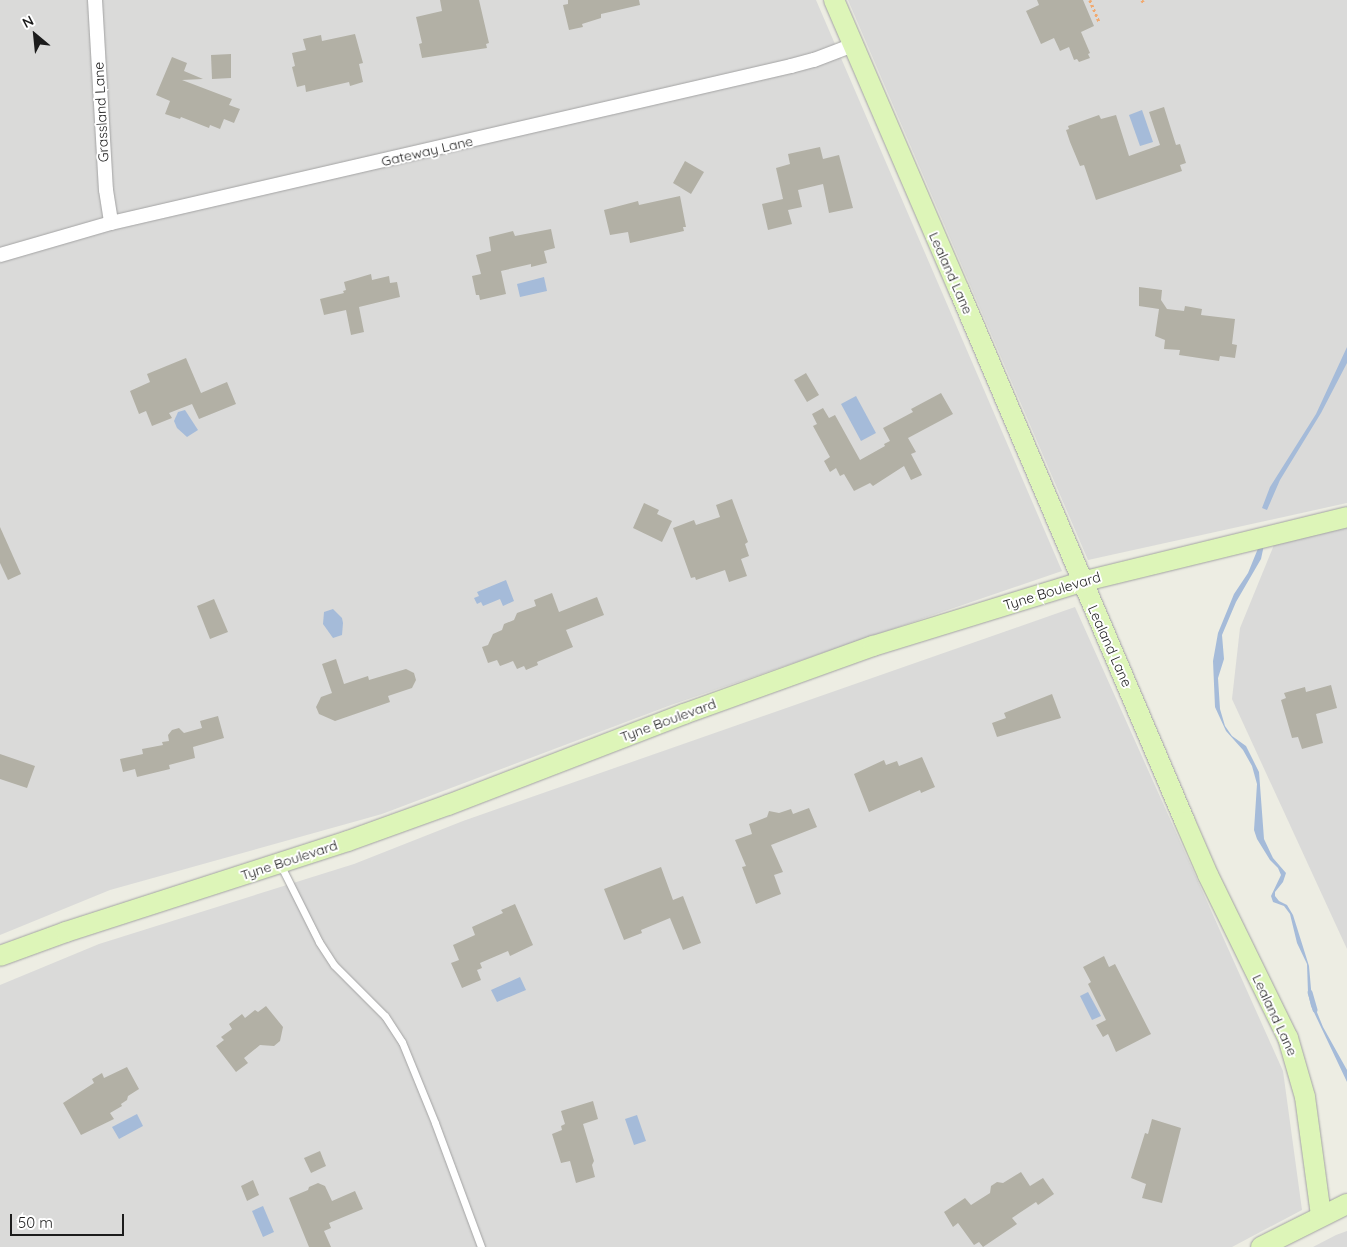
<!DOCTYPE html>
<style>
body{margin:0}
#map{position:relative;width:1347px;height:1247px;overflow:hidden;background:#edede3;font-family:Quicksand,sans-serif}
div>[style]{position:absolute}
.residential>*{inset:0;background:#dadad9}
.water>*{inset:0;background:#a5bbd9}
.stream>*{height:4.5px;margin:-2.25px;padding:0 2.25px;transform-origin:2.25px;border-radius:2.25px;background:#a5bbd9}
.building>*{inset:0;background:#b2b0a5}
.path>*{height:2.5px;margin-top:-1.25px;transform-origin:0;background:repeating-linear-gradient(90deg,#f1a96f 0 2.5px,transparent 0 5px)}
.roads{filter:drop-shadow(0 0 1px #a3a3a3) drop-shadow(0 0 1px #a3a3a3)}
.lane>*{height:7px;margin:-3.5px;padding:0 3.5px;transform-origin:3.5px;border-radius:3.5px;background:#fff}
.street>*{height:14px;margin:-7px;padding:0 7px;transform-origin:7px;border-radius:7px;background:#fff}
.secondary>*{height:20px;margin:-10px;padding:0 10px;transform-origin:10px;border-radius:10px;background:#ddf5b8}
span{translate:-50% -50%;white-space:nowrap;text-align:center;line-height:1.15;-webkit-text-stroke:4px #fff;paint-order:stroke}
.street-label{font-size:14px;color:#1c1c1c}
.north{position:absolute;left:10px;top:10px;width:50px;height:50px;-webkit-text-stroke:4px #fff;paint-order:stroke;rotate:332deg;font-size:14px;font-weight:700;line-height:20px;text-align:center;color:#1c1c1c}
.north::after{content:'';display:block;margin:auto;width:18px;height:22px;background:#1c1c1c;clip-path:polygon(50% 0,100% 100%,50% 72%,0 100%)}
.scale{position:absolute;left:10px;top:1214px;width:114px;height:22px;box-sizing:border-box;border:2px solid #1c1c1c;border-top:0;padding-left:6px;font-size:15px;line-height:18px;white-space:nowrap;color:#1c1c1c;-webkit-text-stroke:4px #fff;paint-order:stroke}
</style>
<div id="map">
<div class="residential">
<i style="clip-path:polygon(0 0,816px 0,1062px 571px,671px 705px,382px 814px,110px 890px,0 935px)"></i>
<i style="clip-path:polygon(848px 0,1347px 0,1347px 503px,1088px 560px)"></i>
<i style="clip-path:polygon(1347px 527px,1347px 949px,1232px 699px,1240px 628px,1276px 540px)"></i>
<i style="clip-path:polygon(1075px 607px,1283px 1071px,1302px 1210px,1232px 1247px,0 1247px,0 985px,99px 944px,354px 864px,463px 821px)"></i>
<i style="clip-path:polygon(1347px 1231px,1347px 1247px,1313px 1247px,1336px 1235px)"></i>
</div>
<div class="water">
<i style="clip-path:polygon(1142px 110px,1153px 142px,1140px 146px,1129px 115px)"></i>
<i style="clip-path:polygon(544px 277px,547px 291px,520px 297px,517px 284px)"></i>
<i style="clip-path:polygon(1347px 347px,1347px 363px,1321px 413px,1280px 480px,1267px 510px,1262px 508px,1270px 487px,1316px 414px)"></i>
<i style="clip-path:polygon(856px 396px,876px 433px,861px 441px,841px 404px)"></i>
<i style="clip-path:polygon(185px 410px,198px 430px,187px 437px,177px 428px,174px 421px,178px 412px)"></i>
<i style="clip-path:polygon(1264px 545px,1261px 559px,1236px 602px,1222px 635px,1224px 659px,1218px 678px,1220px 709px,1225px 726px,1232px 736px,1246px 746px,1259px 772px,1264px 839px,1273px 858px,1286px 873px,1283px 882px,1275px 892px,1275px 896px,1279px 901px,1287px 905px,1293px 915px,1309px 966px,1312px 1000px,1323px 1027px,1347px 1070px,1347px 1082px,1311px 1006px,1308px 993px,1307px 964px,1297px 943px,1290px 914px,1284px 906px,1273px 902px,1271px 896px,1281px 875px,1278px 868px,1270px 860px,1257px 839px,1254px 830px,1257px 784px,1252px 766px,1243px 750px,1226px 731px,1215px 707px,1213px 661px,1218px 633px,1234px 594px,1248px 573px,1259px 546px)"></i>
<i style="clip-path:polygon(506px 580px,514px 601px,503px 606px,500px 599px,483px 606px,481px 602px,477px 604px,474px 598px,479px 596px,477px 592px)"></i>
<i style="clip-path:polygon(333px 609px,342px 618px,343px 623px,342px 635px,333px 638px,323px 624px,324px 612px)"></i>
<i style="clip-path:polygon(520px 977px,526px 990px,497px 1002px,491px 990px)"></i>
<i style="clip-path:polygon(1088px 992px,1101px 1016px,1092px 1020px,1080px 996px)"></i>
<i style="clip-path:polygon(137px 1114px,143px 1126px,119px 1139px,112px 1127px)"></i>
<i style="clip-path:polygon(637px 1115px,646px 1141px,634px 1145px,625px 1119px)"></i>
<i style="clip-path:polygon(263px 1206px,274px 1232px,263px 1237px,252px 1211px)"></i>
</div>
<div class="stream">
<i style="left:1310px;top:992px;width:18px;rotate:74deg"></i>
</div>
<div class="building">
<i style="clip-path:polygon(440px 0,479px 0,489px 43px,486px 44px,487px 48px,422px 58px,419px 44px,422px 43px,416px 17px,442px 11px)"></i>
<i style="clip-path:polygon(568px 0,639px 0,640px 5px,601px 14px,601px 18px,582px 24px,583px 27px,569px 30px,563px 5px,568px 4px)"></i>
<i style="clip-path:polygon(1037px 0,1083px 0,1094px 26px,1081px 32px,1090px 53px,1088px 54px,1090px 58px,1079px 62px,1077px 59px,1074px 60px,1069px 47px,1060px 51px,1054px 38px,1041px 44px,1026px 11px,1039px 5px)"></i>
<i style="clip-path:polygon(355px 34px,363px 63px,359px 64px,363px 82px,350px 86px,349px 82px,306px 92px,305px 85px,297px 87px,292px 67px,295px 66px,292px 53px,306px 50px,303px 39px,321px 35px,322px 41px)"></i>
<i style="clip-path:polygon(231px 54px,231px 78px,212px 79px,211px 55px)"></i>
<i style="clip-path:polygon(172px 57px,187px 63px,184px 71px,203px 79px,182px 80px,232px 99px,229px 105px,240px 109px,234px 123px,224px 119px,220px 129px,210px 125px,209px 128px,181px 117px,180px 119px,165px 114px,170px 101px,156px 95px)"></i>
<i style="clip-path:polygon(1164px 107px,1176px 145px,1180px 144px,1186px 163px,1180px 165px,1182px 171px,1096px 200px,1084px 165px,1080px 166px,1070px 142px,1066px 130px,1069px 129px,1068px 126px,1099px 115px,1101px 119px,1116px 115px,1129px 156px,1160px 145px,1149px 112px)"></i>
<i style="clip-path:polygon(820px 147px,823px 159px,839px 155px,853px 208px,829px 213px,823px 184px,798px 190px,802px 207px,788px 210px,792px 224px,768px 230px,762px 204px,783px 199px,776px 168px,790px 164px,788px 154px)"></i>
<i style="clip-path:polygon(685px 161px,704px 172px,691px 194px,673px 183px)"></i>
<i style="clip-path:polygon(680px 196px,686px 227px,683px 227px,684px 231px,630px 243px,628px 232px,610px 235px,604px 210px,638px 201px,639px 205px)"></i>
<i style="clip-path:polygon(551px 229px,555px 248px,544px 251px,547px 263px,531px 267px,531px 264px,501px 271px,506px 294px,480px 300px,479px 295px,476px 295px,472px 276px,481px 274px,476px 255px,491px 251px,489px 237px,513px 231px,515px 236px)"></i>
<i style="clip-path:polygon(371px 274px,372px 280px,389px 276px,390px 283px,397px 282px,400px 297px,359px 307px,364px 332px,351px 335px,346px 310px,324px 315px,320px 299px,344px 293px,343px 291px,346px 290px,344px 282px)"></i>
<i style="clip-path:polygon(1139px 287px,1162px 290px,1161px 300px,1167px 309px,1184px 311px,1185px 306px,1202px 309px,1201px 315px,1235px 319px,1232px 344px,1237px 345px,1235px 358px,1220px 356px,1219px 361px,1179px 355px,1180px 350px,1164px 349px,1165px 340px,1155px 336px,1159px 309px,1139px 306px)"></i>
<i style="clip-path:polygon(186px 358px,201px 393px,227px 382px,236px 404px,199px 419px,192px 404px,169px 413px,172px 418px,152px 426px,146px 411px,139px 414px,130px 391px,150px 382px,147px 374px)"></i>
<i style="clip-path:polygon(806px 373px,819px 395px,807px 402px,794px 380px)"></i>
<i style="clip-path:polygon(941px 393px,953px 414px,908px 438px,916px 452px,911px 454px,922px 475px,911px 480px,904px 466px,873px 486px,870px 483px,854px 491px,844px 474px,840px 476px,836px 468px,830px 472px,824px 461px,830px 457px,813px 426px,817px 424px,812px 414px,823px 408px,829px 418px,835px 415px,860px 460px,885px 446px,884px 444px,890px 441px,883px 428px,913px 412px,911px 409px)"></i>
<i style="clip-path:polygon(732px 499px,748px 542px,745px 544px,749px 556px,741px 559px,747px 576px,729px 582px,725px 570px,696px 580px,695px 577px,691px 578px,673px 528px,694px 520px,696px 525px,720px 517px,716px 505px)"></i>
<i style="clip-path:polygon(644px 503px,659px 510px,657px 514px,672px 521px,662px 542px,633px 528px)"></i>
<i style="clip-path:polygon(0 527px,21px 574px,8px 580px,0 563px)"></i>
<i style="clip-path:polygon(552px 593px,559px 612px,597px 597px,604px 615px,566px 630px,573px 647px,537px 662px,538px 665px,526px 670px,524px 666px,517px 669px,513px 661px,500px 666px,497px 660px,488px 663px,482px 647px,488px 645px,493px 634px,502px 630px,504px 624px,514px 620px,517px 613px,536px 606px,534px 600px)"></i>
<i style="clip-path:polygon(214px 599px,228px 632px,210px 639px,197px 606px)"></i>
<i style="clip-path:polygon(336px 659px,344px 684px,368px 676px,369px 680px,406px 669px,414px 673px,416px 680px,412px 688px,388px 696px,390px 702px,335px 721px,319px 714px,316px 707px,321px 697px,332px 693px,322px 664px)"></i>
<i style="clip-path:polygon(1331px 685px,1337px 708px,1316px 714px,1323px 743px,1302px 749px,1298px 737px,1292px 738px,1281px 700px,1286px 698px,1284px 693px,1305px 687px,1306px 692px)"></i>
<i style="clip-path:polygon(1052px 694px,1061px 718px,997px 737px,992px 723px,1006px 718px,1004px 713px)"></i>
<i style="clip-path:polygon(218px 716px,224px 738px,193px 747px,195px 758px,169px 765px,170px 769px,137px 777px,135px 769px,123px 772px,120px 759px,143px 754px,142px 749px,163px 745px,162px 742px,169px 741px,168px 735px,172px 730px,179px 728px,184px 733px,202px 728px,200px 721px)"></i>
<i style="clip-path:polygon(0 754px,35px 766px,27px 788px,0 779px)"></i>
<i style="clip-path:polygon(922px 757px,935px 787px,921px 793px,920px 790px,869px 812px,854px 774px,884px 760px,886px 765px,897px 761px,899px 766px)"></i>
<i style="clip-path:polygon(809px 808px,817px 827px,771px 845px,783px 872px,774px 875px,781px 894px,756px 904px,742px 867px,746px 866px,735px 840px,752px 834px,749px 824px,767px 817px,769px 811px,779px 813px,791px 809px,793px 814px)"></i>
<i style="clip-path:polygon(661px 867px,673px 900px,683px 896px,701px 943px,683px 950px,670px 918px,641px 930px,642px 933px,624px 940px,604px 889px)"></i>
<i style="clip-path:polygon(515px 904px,533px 945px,510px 956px,508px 951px,480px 963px,482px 968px,477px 970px,481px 980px,462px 988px,451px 963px,459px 960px,453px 945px,475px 935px,472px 927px,503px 913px,501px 910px)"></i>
<i style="clip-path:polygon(1104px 956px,1109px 967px,1115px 964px,1151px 1034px,1116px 1052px,1108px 1034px,1103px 1037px,1096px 1025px,1106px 1020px,1088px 984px,1091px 982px,1083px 967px)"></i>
<i style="clip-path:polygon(266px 1006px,283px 1027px,280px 1041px,274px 1046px,260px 1045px,244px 1058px,248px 1063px,236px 1072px,216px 1046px,224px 1040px,221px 1037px,232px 1029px,229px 1024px,242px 1014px,245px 1018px,255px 1010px,258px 1012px)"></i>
<i style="clip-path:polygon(127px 1067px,139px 1089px,128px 1096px,127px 1100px,121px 1104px,122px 1106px,110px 1113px,114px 1119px,81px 1135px,63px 1103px,94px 1083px,92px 1079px,102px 1073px,104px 1078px)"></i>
<i style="clip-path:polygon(593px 1101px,598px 1119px,583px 1124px,594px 1161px,592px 1165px,595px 1177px,576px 1183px,570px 1161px,561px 1163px,552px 1134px,562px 1130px,561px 1126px,565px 1124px,561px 1111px)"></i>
<i style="clip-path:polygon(1152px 1119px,1181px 1128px,1162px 1203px,1142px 1198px,1146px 1184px,1131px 1178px,1145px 1133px,1148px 1134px)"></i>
<i style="clip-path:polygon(320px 1151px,326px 1166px,311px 1173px,304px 1158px)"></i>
<i style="clip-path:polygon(1021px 1172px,1030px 1186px,1043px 1178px,1054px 1194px,1038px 1205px,1036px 1202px,1012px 1218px,1017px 1224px,983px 1247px,979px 1242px,974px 1245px,958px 1223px,953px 1227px,944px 1212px,965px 1198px,971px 1205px,990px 1193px,991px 1186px,997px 1182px,1003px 1183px)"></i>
<i style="clip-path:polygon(253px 1180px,259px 1195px,247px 1201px,241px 1186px)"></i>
<i style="clip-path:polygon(318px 1183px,325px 1186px,332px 1201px,355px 1191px,363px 1209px,329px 1223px,331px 1228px,324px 1231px,331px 1247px,309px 1247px,289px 1198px,308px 1190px,309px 1187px)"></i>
</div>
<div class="path">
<i style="left:1090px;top:0;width:23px;rotate:67deg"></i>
<i style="left:1142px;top:0;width:4px;rotate:56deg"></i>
</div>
<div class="roads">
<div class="lane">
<i style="left:280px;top:864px;width:87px;rotate:63.4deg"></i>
<i style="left:319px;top:942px;width:27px;rotate:57deg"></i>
<i style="left:334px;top:965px;width:72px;rotate:45deg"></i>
<i style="left:385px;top:1016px;width:31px;rotate:57deg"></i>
<i style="left:402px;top:1042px;width:87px;rotate:67.8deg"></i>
<i style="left:435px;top:1123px;width:132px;rotate:69.6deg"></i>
</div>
<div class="street">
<i style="left:95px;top:0;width:190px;rotate:86.7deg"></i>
<i style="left:106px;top:190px;width:33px;rotate:81deg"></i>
<i style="left:0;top:255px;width:116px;rotate:-16.1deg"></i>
<i style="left:111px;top:223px;width:698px;rotate:-13deg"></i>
<i style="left:791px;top:66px;width:24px;rotate:-15deg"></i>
<i style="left:814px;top:60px;width:42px;rotate:-21deg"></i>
</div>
<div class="secondary">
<i style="left:834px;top:0;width:316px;rotate:66.7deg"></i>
<i style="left:959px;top:290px;width:578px;rotate:66.98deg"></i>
<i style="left:1185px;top:822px;width:58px;rotate:66.5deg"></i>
<i style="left:1208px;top:875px;width:182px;rotate:63.9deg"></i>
<i style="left:1288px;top:1038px;width:61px;rotate:73.9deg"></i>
<i style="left:1305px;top:1097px;width:119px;rotate:82.3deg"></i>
<i style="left:0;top:956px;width:70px;rotate:-20deg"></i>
<i style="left:66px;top:932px;width:296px;rotate:-17.9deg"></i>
<i style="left:348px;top:841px;width:106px;rotate:-19.8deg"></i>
<i style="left:448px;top:805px;width:253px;rotate:-21.1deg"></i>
<i style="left:684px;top:714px;width:201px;rotate:-19.8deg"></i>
<i style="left:873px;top:646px;width:218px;rotate:-17.1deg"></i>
<i style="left:1081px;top:582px;width:274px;rotate:-13.7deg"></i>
<i style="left:1261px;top:1247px;width:96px;rotate:-26.6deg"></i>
</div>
</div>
<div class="street-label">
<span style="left:101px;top:112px;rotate:-93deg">Grassland Lane</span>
<span style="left:427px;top:151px;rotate:-13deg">Gateway Lane</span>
<span style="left:951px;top:273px;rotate:66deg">Lealand Lane</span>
<span style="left:1052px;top:591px;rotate:-17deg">Tyne Boulevard</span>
<span style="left:1110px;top:646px;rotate:66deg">Lealand Lane</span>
<span style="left:668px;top:720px;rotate:-20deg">Tyne Boulevard</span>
<span style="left:289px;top:860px;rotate:-18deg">Tyne Boulevard</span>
<span style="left:1275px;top:1015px;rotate:65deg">Lealand Lane</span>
</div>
<div class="north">N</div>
<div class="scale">50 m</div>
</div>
